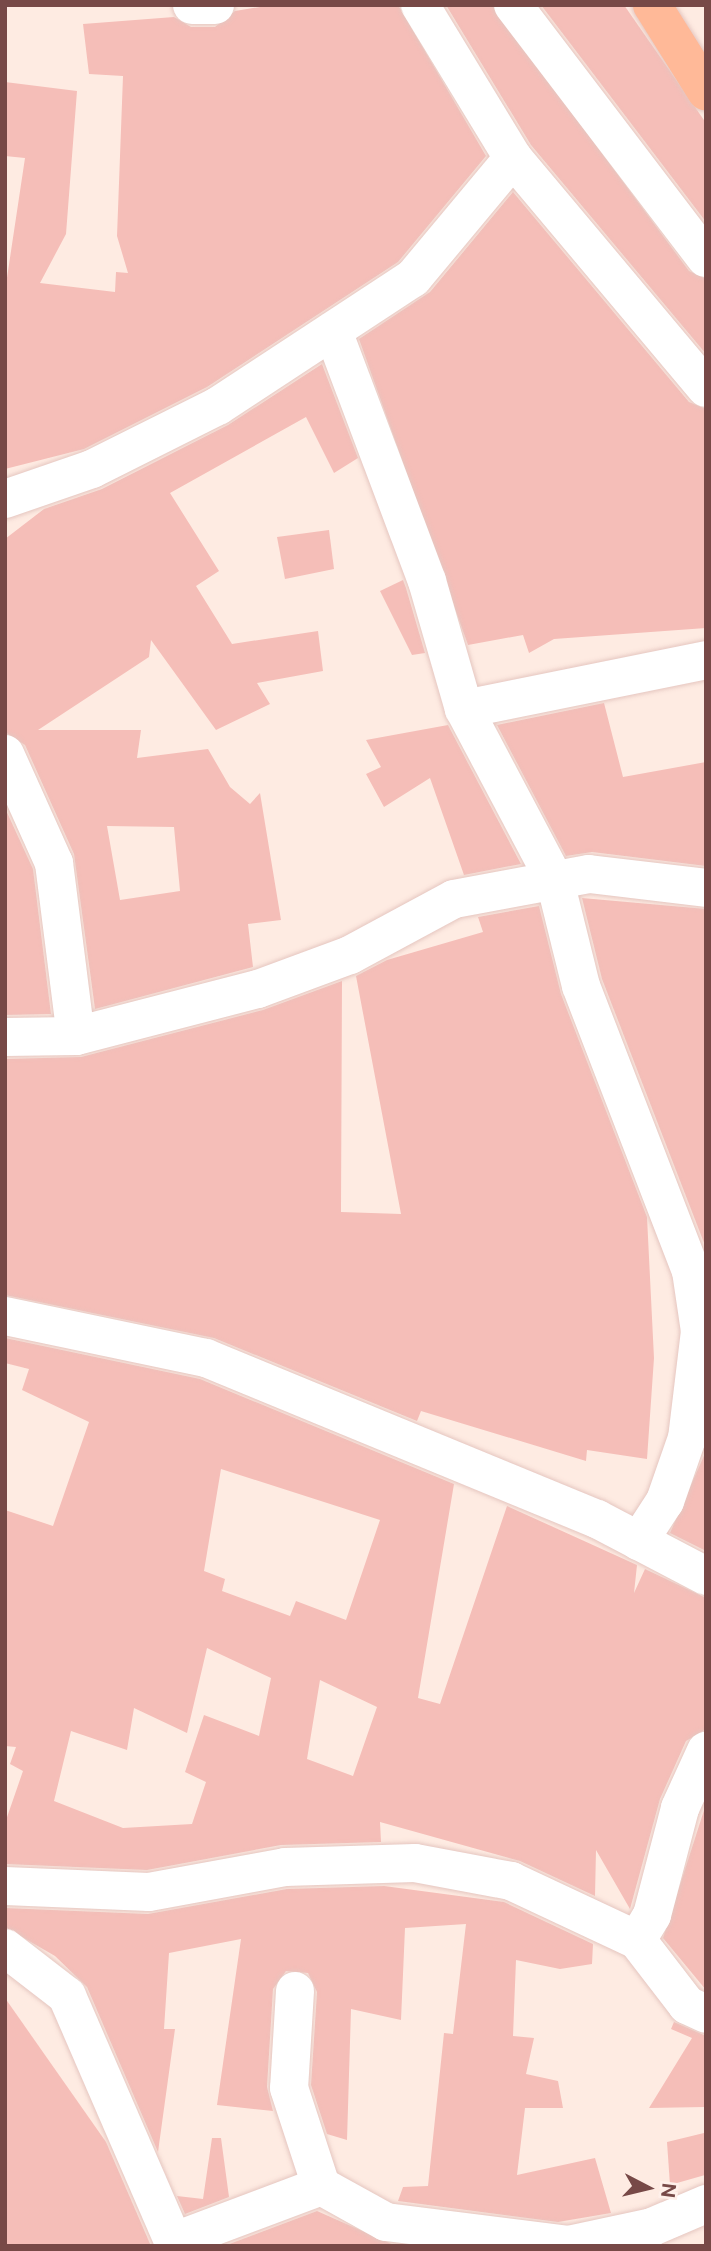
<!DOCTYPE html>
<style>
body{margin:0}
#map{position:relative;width:711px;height:2251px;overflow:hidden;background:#feebe2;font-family:"Public Sans",sans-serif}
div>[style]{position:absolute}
.building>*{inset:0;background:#f5beb8}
.roads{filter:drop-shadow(0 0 2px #e5c6c0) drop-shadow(0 0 2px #e5c6c0)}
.street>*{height:38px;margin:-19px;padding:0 19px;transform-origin:19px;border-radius:19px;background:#fff}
.primary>*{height:38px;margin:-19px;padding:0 19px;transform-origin:19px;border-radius:19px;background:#ffb998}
span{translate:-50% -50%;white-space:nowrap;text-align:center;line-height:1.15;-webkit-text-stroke:6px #fff0ea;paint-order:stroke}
.frame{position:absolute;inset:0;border:7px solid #774947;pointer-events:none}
.north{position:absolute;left:613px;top:2153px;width:70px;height:70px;-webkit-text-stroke:5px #fff0ea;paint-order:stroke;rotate:97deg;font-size:19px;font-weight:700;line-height:28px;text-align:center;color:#774947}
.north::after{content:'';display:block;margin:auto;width:24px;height:32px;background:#774947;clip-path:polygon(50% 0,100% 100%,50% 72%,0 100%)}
</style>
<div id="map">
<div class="building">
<i style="clip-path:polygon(272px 5px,398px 5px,486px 156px,398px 262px,207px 387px,84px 449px,5px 469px,5px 291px,25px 158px,5px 156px,5px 82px,77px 91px,66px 234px,40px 283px,115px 292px,116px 272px,128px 273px,117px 236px,123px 76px,89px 74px,83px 24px,174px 17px,191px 27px,215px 27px,235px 11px)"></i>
<i style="clip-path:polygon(446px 5px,492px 5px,689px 271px,706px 279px,706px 354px,531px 145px)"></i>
<i style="clip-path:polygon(541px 5px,624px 5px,706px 123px,706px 222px)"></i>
<i style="clip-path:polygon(513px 192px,689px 402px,706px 409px,706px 628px,554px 639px,529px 653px,523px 635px,468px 645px,359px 339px,430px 292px)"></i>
<i style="clip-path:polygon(evenodd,322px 364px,358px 458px,334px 473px,306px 417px,170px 493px,219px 571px,196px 586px,232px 644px,318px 631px,323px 671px,257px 683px,270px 704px,216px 730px,151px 640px,149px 657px,38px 730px,141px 730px,137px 758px,208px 749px,230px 787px,250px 804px,260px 793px,281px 920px,248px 924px,253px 967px,95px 1009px,74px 854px,25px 745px,5px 732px,5px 539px,44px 509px,102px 489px,228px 425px,322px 364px,107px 826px,174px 827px,180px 891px,120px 900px,107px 826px)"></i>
<i style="clip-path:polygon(329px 530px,334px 569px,285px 579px,277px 537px)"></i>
<i style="clip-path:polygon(403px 580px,406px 588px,425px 653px,412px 655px,380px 591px)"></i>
<i style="clip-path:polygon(604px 703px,623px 777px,706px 762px,706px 866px,592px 852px,566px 856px,497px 725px)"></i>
<i style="clip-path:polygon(448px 725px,521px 864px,464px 875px,430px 778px,384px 807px,366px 774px,381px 767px,366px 740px)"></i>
<i style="clip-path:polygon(5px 808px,33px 869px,51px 1014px,5px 1015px)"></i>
<i style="clip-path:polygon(582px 898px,706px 909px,706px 1248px,602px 979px)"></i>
<i style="clip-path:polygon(539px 906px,561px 994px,647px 1217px,654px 1358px,647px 1459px,587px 1450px,586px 1461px,421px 1411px,417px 1421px,214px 1338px,5px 1295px,5px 1059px,81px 1057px,263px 1010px,342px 981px,341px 1212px,401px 1214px,356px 976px,387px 960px,483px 932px,478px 917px)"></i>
<i style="clip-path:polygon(evenodd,5px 1338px,200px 1379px,454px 1484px,418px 1698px,440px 1704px,507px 1506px,637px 1565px,634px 1593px,645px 1569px,706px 1598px,706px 1729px,686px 1741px,660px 1799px,630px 1909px,596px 1850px,595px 1896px,520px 1861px,380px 1822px,381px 1842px,281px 1845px,147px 1870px,5px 1864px,5px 1823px,23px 1771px,10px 1764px,16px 1747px,5px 1746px,5px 1510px,53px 1526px,89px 1422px,22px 1390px,29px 1369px,5px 1363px,5px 1338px,221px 1469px,380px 1520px,346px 1620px,296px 1601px,290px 1616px,222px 1591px,225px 1579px,204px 1571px,221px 1469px,5px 1338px,207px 1648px,271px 1678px,259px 1736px,204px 1715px,185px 1772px,206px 1782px,192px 1824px,123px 1828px,54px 1801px,71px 1731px,127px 1750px,134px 1708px,187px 1733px,207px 1648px,5px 1338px,320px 1680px,377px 1707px,353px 1776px,307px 1759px,320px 1680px)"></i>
<i style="clip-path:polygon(706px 1451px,706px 1551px,670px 1533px)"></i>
<i style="clip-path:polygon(706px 1804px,706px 1990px,663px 1938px)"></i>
<i style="clip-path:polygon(384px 1886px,504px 1902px,593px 1944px,592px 1964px,560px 1969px,516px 1960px,513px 2036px,534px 2038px,526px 2074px,558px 2081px,563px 2108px,525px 2108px,517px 2175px,595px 2158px,611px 2213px,558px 2222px,398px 2201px,403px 2187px,428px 2186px,444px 2033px,453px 2034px,466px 1924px,405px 1928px,401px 2020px,351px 2009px,347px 2140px,327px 2134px,311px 2085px,317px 1992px,308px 1973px,286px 1971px,273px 1989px,267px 2087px,273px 2111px,217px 2105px,241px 1939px,169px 1953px,164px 2029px,175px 2029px,158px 2152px,87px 1987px,55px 1956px,5px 1927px,5px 1908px,148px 1914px,287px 1889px)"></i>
<i style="clip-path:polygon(5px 1998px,106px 2142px,151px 2246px,5px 2246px)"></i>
<i style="clip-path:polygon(674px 2022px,706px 2036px,704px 2107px,649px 2108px,692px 2038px,671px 2029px)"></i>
<i style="clip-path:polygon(704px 2133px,705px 2175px,670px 2185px,667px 2142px)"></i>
<i style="clip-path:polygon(212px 2138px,221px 2138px,229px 2197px,185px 2214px,177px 2196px,203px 2199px)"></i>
<i style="clip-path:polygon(317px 2211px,396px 2246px,224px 2246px)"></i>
</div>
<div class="roads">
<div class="street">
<i style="left:192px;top:5px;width:23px"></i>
<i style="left:420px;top:5px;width:179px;rotate:58.7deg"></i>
<i style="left:513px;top:158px;width:300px;rotate:50deg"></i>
<i style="left:513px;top:5px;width:318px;rotate:52.7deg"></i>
<i style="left:333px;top:331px;width:267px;rotate:69.4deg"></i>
<i style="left:427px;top:581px;width:133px;rotate:73.9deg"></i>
<i style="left:464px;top:709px;width:195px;rotate:62.1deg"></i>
<i style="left:555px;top:881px;width:108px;rotate:76.1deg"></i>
<i style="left:581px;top:986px;width:305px;rotate:68.9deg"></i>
<i style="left:691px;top:1271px;width:61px;rotate:81.5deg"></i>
<i style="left:700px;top:1331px;width:108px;rotate:96.9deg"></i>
<i style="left:687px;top:1438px;width:67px;rotate:109.2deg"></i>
<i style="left:665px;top:1501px;width:48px;rotate:123deg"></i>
<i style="left:5px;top:499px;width:92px;rotate:-19deg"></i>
<i style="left:92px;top:469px;width:141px;rotate:-26.6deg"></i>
<i style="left:218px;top:406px;width:233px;rotate:-33.3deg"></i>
<i style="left:413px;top:278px;width:156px;rotate:-50.2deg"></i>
<i style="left:464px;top:709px;width:247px;rotate:-11.4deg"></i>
<i style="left:5px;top:754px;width:120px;rotate:65.8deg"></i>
<i style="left:54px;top:863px;width:174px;rotate:82.8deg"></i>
<i style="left:5px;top:1037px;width:71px;rotate:-0.8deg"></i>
<i style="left:76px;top:1036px;width:188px;rotate:-14.5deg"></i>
<i style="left:258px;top:989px;width:98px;rotate:-20.3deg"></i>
<i style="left:350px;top:955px;width:118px;rotate:-28.3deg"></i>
<i style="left:454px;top:899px;width:137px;rotate:-10.5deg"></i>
<i style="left:589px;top:874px;width:118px;rotate:6.8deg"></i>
<i style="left:5px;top:1316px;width:205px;rotate:11.8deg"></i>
<i style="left:206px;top:1358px;width:423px;rotate:22.4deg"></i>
<i style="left:597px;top:1519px;width:123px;rotate:27.6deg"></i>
<i style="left:5px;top:1886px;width:144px;rotate:2.4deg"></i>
<i style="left:149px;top:1892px;width:138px;rotate:-10.4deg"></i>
<i style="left:285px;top:1867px;width:130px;rotate:-1.8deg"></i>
<i style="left:415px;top:1863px;width:98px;rotate:10.6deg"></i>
<i style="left:511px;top:1881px;width:139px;rotate:25.1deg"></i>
<i style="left:637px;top:1940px;width:82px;rotate:52.4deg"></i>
<i style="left:687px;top:2005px;width:21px;rotate:25deg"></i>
<i style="left:637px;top:1940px;width:29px;rotate:-59deg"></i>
<i style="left:652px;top:1915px;width:111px;rotate:-75.3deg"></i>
<i style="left:680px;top:1808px;width:63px;rotate:-65.5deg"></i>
<i style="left:5px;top:1948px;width:78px;rotate:37.7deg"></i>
<i style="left:67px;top:1996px;width:272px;rotate:66.6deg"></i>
<i style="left:295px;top:1991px;width:97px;rotate:93.5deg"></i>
<i style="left:289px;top:2088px;width:103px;rotate:71.9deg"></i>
<i style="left:321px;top:2186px;width:74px;rotate:29deg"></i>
<i style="left:386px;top:2222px;width:183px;rotate:7.2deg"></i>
<i style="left:568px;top:2245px;width:86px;rotate:-12.1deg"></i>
<i style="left:652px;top:2227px;width:59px;rotate:-23.1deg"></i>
<i style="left:175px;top:2241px;width:156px;rotate:-20.6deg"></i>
</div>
<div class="primary">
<i style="left:652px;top:5px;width:102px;rotate:57.9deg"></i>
</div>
</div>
<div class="frame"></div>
<div class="north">N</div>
</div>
